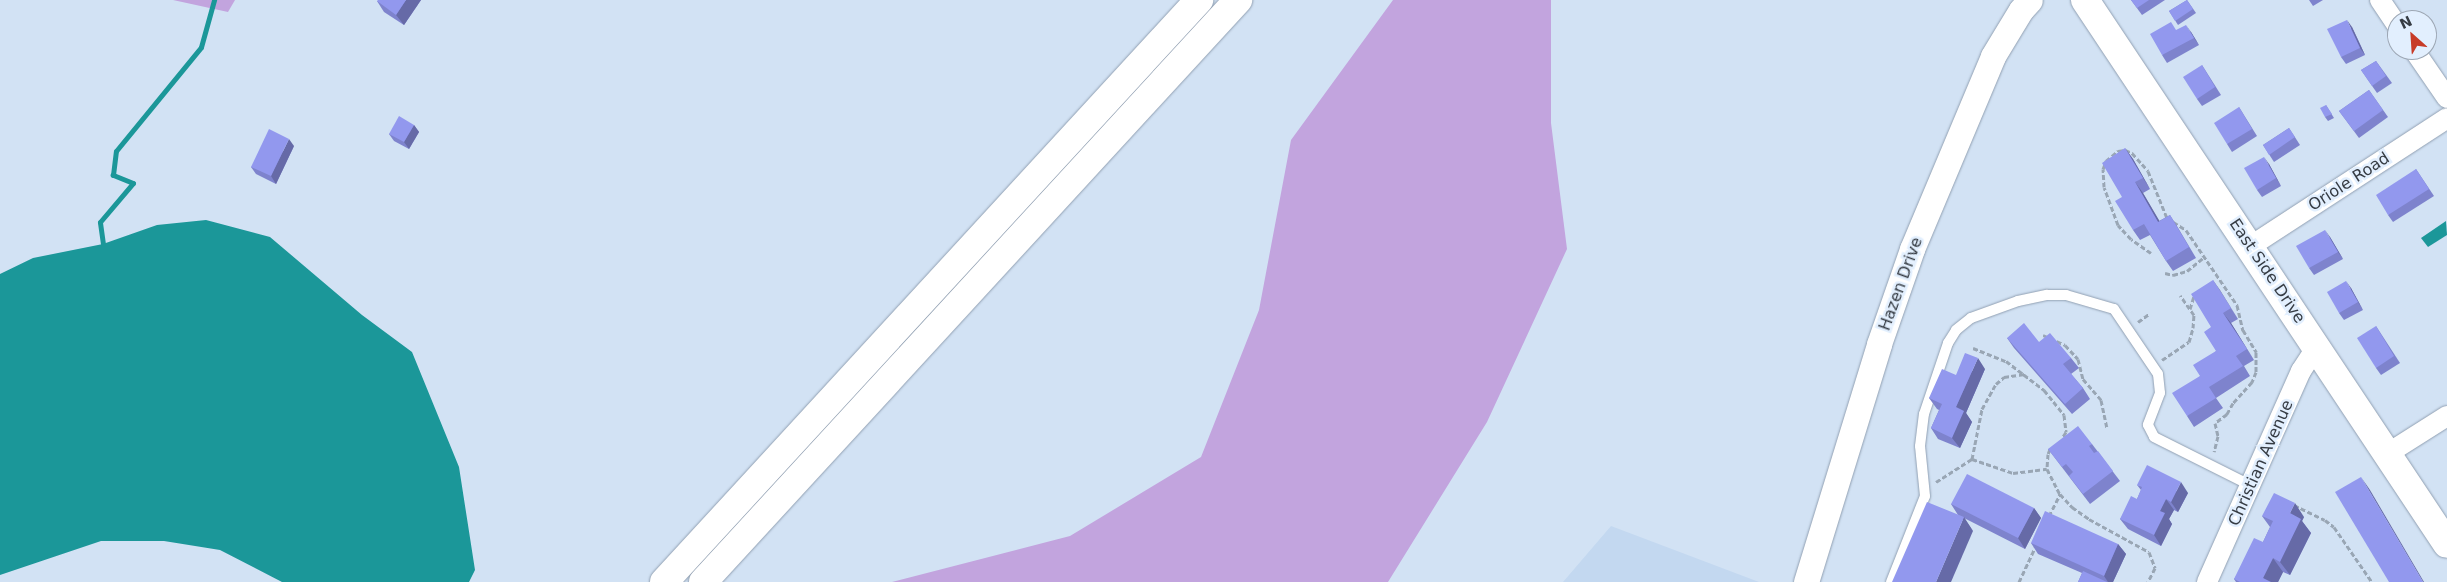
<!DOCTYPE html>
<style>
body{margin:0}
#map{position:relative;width:2447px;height:582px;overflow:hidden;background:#d2e2f4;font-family:"DejaVu Sans",sans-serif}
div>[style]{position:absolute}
.built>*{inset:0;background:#c3d8f0}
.green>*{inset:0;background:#c2a4de}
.water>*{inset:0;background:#1b9799}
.stream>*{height:5px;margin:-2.5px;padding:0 2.5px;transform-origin:2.5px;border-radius:2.5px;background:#1b9799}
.path>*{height:3px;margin-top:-1.5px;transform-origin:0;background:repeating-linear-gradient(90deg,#99a6b4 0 5px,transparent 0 7.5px)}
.roads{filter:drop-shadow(0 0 1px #91a0b2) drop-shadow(0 0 1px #91a0b2)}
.service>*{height:10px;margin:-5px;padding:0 5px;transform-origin:5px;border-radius:5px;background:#fff}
.minor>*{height:20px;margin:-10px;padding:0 10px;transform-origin:10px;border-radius:10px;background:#fff}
.tertiary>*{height:25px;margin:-12.5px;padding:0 12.5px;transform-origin:12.5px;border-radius:12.5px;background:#fff}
.secondary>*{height:28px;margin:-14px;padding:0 14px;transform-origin:14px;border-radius:14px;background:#fff}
.motorway>*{height:28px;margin:-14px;padding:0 14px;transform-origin:14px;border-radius:14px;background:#fff}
.wall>*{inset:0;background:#7e83cd}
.shaded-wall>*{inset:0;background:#666aa7}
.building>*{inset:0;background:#9298ee}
span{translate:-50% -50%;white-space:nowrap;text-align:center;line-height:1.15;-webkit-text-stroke:5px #e2effe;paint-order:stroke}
.street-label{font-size:16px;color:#363c44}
.north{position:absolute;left:2387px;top:10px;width:50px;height:50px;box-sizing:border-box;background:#e2effe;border:1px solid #9da7b4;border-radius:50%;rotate:334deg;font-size:14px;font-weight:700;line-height:20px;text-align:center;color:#363c44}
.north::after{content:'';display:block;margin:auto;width:18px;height:22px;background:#c73b28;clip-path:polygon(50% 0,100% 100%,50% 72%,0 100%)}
</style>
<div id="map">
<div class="built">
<i style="clip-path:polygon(1611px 526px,1759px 582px,1563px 582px)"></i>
</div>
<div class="green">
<i style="clip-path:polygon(173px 0,235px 0,228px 12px)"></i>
<i style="clip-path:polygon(1393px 0,1551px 0,1551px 123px,1567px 249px,1487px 422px,1388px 582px,892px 582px,1070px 536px,1201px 457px,1259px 310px,1291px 140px)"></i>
</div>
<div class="water">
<i style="clip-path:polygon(206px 220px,270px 237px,362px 315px,412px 352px,459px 467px,475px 570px,469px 582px,282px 582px,220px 550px,164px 541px,101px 541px,0 575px,0 274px,33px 258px,103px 244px,157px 225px)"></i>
<i style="clip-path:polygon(2446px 221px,2447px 235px,2428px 247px,2421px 238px)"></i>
</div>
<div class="stream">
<i style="left:103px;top:244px;width:22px;rotate:-98deg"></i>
<i style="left:100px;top:222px;width:51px;rotate:-49.8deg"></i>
<i style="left:133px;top:183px;width:22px;rotate:-158deg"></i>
<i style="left:113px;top:175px;width:24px;rotate:-83deg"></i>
<i style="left:116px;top:151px;width:134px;rotate:-50.7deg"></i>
<i style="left:201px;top:47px;width:49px;rotate:-74.5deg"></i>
</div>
<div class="path">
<i style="left:2151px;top:253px;width:24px;rotate:-145deg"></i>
<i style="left:2131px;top:239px;width:19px;rotate:-133deg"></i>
<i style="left:2118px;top:225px;width:40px;rotate:-110.2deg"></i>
<i style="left:2104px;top:187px;width:18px;rotate:-93deg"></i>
<i style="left:2103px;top:169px;width:9px;rotate:-69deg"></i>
<i style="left:2106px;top:161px;width:16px;rotate:-40deg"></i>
<i style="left:2118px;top:151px;width:7px;rotate:-8deg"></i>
<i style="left:2125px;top:150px;width:8px;rotate:23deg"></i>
<i style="left:2132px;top:153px;width:24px;rotate:48deg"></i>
<i style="left:2148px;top:171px;width:51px;rotate:68deg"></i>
<i style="left:2167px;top:218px;width:22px;rotate:32deg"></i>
<i style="left:2186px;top:230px;width:91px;rotate:55.8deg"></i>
<i style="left:2237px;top:305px;width:26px;rotate:77deg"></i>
<i style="left:2243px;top:330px;width:26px;rotate:59deg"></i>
<i style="left:2256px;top:352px;width:20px;rotate:90deg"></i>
<i style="left:2256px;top:372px;width:11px;rotate:112deg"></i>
<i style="left:2252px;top:382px;width:28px;rotate:132deg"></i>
<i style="left:2233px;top:403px;width:13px;rotate:119deg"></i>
<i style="left:2227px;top:414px;width:15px;rotate:143deg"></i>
<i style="left:2215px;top:423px;width:13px;rotate:77deg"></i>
<i style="left:2218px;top:436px;width:16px;rotate:104deg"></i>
<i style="left:2165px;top:273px;width:8px;rotate:14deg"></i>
<i style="left:2173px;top:275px;width:15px;rotate:-16deg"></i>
<i style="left:2187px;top:271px;width:22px;rotate:-39deg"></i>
<i style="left:2190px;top:309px;width:14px;rotate:-73deg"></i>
<i style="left:2138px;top:322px;width:14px;rotate:-36deg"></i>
<i style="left:2043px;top:335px;width:24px;rotate:24deg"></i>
<i style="left:2065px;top:345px;width:19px;rotate:47deg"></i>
<i style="left:2078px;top:359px;width:21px;rotate:76deg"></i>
<i style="left:2083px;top:379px;width:28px;rotate:49deg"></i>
<i style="left:2101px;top:400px;width:29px;rotate:78deg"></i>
<i style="left:1973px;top:348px;width:35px;rotate:22deg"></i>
<i style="left:2006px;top:361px;width:48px;rotate:37.3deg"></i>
<i style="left:2044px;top:390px;width:32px;rotate:51deg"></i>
<i style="left:2064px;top:415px;width:17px;rotate:83deg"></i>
<i style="left:2066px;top:432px;width:7px;rotate:124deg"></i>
<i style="left:2162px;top:360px;width:32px;rotate:-34deg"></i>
<i style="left:2189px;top:342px;width:15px;rotate:-74deg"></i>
<i style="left:2193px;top:328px;width:13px;rotate:-86deg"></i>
<i style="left:2194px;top:315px;width:24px;rotate:-125deg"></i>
<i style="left:2050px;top:449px;width:5px;rotate:112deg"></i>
<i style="left:2048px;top:454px;width:15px;rotate:94deg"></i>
<i style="left:2047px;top:469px;width:28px;rotate:63deg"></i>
<i style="left:2060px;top:494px;width:18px;rotate:47deg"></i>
<i style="left:2072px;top:507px;width:21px;rotate:35deg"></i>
<i style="left:2089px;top:519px;width:68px;rotate:28.8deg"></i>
<i style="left:2149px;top:552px;width:17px;rotate:69deg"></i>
<i style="left:2155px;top:568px;width:16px;rotate:117deg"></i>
<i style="left:1972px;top:459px;width:43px;rotate:18.9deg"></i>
<i style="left:2013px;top:473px;width:34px;rotate:-7deg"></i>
<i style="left:1936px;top:482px;width:43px;rotate:-32.6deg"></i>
<i style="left:1972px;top:459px;width:51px;rotate:-78.7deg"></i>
<i style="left:1982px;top:409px;width:29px;rotate:-61deg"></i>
<i style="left:1996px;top:384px;width:11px;rotate:-41deg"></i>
<i style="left:2004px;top:377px;width:21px;rotate:-8deg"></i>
<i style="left:2294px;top:505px;width:34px;rotate:26deg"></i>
<i style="left:2325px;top:520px;width:11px;rotate:38deg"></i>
<i style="left:2334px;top:527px;width:67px;rotate:55.4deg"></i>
<i style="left:2049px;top:516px;width:25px;rotate:-63deg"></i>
<i style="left:2019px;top:582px;width:38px;rotate:-65deg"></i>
</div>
<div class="roads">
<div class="service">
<i style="left:1891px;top:582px;width:92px;rotate:-68.4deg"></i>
<i style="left:1925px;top:496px;width:50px;rotate:-95.7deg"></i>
<i style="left:1920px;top:446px;width:32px;rotate:-83deg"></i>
<i style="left:1924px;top:414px;width:75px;rotate:-71.3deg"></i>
<i style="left:1948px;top:343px;width:15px;rotate:-58deg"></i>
<i style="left:1956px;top:330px;width:19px;rotate:-39deg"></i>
<i style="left:1971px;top:318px;width:50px;rotate:-19.9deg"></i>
<i style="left:2018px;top:301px;width:30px;rotate:-12deg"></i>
<i style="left:2047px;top:295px;width:19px"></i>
<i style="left:2066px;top:295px;width:50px;rotate:16.3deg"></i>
<i style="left:2114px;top:309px;width:78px;rotate:55.9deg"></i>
<i style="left:2158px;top:374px;width:19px;rotate:84deg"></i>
<i style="left:2160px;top:393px;width:34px;rotate:111deg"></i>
<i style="left:2148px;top:425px;width:13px;rotate:63deg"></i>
<i style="left:2154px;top:437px;width:110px;rotate:26.6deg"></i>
</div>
<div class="minor">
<i style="left:2380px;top:0;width:30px;rotate:56deg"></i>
<i style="left:2414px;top:50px;width:58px;rotate:55.5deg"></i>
<i style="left:2251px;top:246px;width:234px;rotate:-33.1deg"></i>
<i style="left:2387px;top:454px;width:71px;rotate:-32.3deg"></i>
<i style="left:2207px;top:582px;width:231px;rotate:-66deg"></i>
<i style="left:2301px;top:371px;width:30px;rotate:-57deg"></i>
</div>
<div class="tertiary">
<i style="left:1806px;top:582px;width:249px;rotate:-72.9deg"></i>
<i style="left:1879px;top:344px;width:101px;rotate:-70.8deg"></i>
<i style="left:1912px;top:249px;width:209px;rotate:-67.2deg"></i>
<i style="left:1993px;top:56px;width:54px;rotate:-58.7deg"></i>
<i style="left:2021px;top:10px;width:13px;rotate:-48deg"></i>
</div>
<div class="secondary">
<i style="left:2085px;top:0;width:653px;rotate:56.36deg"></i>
</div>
<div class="motorway">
<i style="left:664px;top:582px;width:791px;rotate:-47.41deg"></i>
<i style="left:703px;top:582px;width:791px;rotate:-47.41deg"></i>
</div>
</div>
<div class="wall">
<i style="clip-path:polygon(421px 0,404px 25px,384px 12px,377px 1px)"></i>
<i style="clip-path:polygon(2131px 0,2165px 0,2142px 15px)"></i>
<i style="clip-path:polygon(2187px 0,2196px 13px,2178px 25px,2169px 11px)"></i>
<i style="clip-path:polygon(2309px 0,2323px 0,2313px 6px)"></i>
<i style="clip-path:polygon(2352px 27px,2365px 55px,2346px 64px,2341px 57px)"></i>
<i style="clip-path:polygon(2177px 30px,2191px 32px,2199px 45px,2167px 63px,2162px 55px)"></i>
<i style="clip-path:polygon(2376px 61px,2392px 83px,2377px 93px,2361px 70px)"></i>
<i style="clip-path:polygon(2202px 65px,2221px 95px,2202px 106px,2197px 99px)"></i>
<i style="clip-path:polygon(2369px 90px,2388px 117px,2359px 138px,2339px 111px)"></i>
<i style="clip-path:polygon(2326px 105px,2334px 118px,2328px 121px,2325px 117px)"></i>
<i style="clip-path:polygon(2239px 107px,2257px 136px,2232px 152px,2227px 144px)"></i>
<i style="clip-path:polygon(414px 125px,419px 132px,409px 149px,394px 141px,389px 134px)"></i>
<i style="clip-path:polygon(2289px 128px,2300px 145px,2274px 162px,2263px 145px)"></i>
<i style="clip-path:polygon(294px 146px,276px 184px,256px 174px,251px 167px)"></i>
<i style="clip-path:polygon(2125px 148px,2133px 159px,2150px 189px,2143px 193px,2159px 221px,2170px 215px,2177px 226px,2196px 258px,2173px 271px,2166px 261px,2150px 235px,2140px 240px,2133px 230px)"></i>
<i style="clip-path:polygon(2269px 164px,2281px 186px,2262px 197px,2257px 190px)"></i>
<i style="clip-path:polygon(2416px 169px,2434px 196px,2393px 222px,2388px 215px)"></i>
<i style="clip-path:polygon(2330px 237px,2343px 259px,2314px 275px,2309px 268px)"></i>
<i style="clip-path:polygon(2213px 280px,2238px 319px,2231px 323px,2254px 360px,2244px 366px,2250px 376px,2216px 398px,2223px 408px,2194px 427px,2187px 416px,2200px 376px,2216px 351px)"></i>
<i style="clip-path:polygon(2351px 288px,2363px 310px,2344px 320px,2339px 313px)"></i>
<i style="clip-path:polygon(2376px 326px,2400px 363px,2381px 375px,2376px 368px)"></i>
<i style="clip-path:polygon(2007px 338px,2039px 342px,2071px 358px,2079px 368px,2071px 374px,2083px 388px,2090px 399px,2072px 414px,2014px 348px)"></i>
<i style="clip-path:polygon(1985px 369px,1966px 413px,1972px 422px,1960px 448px,1938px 439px,1931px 428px,1939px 410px,1937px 409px,1929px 398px,1956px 375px)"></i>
<i style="clip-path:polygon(2092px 444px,2120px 481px,2090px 504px,2048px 449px)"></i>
<i style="clip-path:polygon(2137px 485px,2188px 493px,2178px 512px,2174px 510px,2169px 519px,2172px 524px,2161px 546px,2128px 529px,2120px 519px,2137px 499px,2141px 490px)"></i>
<i style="clip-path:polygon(1951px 504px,2034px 508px,2041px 518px,2025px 549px,1964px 518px,1973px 531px,1958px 515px)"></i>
<i style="clip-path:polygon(2262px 516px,2304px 517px,2302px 521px,2311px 533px,2290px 575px,2283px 572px,2278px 582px,2236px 582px,2234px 579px,2263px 542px,2270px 527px)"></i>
<i style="clip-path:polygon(2031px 543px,2118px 544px,2126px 554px,2113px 582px,2078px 582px,2082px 573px,2038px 554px)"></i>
</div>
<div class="shaded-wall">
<i style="clip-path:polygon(406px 0,421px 0,404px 25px,396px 15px)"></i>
<i style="clip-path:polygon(2347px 20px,2352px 27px,2365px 55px,2360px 48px)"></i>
<i style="clip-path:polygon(2186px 25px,2191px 32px,2199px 45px,2194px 38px)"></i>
<i style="clip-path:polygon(414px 125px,419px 132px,409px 149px,404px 142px)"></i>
<i style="clip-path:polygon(289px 139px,294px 146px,276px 184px,271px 176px)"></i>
<i style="clip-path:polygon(2125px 148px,2133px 159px,2150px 189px,2143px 178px)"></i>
<i style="clip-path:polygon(2264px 157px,2269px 164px,2281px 186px,2276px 178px)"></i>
<i style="clip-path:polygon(2135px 182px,2143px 193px,2166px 232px,2158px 222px)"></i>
<i style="clip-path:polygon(2325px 230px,2330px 237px,2343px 259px,2338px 252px)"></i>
<i style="clip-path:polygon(2213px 280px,2220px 290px,2238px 319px,2231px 308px)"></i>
<i style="clip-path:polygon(2346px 281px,2351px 288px,2363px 310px,2358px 302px)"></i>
<i style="clip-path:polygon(2223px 313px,2231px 323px,2254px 360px,2247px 349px)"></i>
<i style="clip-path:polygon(1978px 358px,1985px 369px,1966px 413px,1972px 422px,1960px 448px,1952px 438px,1956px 407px)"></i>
<i style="clip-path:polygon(2361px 477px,2370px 490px,2424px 582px,2423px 582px)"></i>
<i style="clip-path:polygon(2181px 482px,2188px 493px,2178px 512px,2171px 502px)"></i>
<i style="clip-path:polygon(2166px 499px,2174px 510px,2169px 519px,2172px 524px,2161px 546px,2154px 535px,2160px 511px)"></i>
<i style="clip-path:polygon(2295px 503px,2304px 517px,2302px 521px,2311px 533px,2290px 575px,2280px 562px,2290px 513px)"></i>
<i style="clip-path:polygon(2034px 508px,2041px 518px,2025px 549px,2018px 538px)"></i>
<i style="clip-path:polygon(1964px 517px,1973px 531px,1951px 582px,1936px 582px)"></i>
<i style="clip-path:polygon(2118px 544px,2126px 554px,2113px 582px,2108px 582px,2104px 576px)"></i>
<i style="clip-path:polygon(2273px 558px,2283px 572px,2278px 582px,2266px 582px,2263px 578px)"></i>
</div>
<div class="building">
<i style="clip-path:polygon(378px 0,406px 0,396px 15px,377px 1px)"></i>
<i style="clip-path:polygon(2131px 0,2149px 0,2137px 8px)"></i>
<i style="clip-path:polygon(2187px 0,2193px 9px,2175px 21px,2169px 11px)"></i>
<i style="clip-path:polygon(2347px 20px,2360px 48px,2341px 57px,2327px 29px)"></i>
<i style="clip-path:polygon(2171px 22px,2176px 30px,2186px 25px,2194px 38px,2162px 55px,2150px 34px)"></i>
<i style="clip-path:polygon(2376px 61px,2386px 76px,2372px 86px,2361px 70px)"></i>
<i style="clip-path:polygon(2202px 65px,2215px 87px,2197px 99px,2183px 77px)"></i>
<i style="clip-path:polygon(2369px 90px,2383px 110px,2354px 131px,2339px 111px)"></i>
<i style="clip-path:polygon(2326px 105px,2332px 114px,2325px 117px,2320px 108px)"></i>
<i style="clip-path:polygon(2239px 107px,2252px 129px,2227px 144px,2214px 123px)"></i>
<i style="clip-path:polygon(399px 116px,414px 125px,404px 142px,389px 134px)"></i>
<i style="clip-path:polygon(2289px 128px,2295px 137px,2269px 155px,2263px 145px)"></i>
<i style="clip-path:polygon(269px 129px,289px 139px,271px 176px,251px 167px)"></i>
<i style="clip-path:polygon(2125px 148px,2143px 178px,2135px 182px,2158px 222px,2170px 215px,2189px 247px,2166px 261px,2144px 224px,2133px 230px,2115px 201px,2122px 197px,2102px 163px)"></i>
<i style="clip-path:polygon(2264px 157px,2276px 178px,2257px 190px,2244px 168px)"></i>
<i style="clip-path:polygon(2416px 169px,2429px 189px,2388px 215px,2376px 195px)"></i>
<i style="clip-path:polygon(2325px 230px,2338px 252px,2309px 268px,2296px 246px)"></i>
<i style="clip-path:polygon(2213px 280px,2231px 308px,2223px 313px,2247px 349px,2236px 356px,2243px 366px,2209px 387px,2216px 398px,2187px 416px,2172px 393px,2200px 376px,2193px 365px,2216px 351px,2204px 332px,2211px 327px,2191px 294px)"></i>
<i style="clip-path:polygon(2346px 281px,2358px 302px,2339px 313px,2327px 292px)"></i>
<i style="clip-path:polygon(2024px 323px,2039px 342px,2050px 333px,2071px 358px,2063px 364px,2083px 388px,2065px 404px,2007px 338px)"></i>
<i style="clip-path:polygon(2376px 326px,2394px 356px,2376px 368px,2357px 338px)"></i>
<i style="clip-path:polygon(1965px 353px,1978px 358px,1956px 407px,1964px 411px,1952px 438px,1931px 428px,1942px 404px,1929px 398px,1942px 369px,1956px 375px)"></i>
<i style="clip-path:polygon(2078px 426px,2092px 444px,2089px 446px,2094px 453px,2098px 451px,2113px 471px,2083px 494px,2069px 476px,2073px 472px,2066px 464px,2062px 467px,2048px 449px)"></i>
<i style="clip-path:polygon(2147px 465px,2181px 482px,2171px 502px,2166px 499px,2160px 511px,2165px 513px,2154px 535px,2120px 519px,2131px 496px,2137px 499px,2142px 487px,2137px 485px)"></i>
<i style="clip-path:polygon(1967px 474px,2034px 508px,2018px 538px,1951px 504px)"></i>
<i style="clip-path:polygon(2361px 477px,2423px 582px,2389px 582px,2335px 492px)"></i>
<i style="clip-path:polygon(2274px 493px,2295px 503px,2290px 513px,2301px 519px,2280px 562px,2273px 558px,2263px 578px,2271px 582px,2240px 582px,2234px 579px,2254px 538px,2263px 542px,2273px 521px,2262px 516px)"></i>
<i style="clip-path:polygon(1927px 502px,1964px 517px,1936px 582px,1937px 582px,1892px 582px)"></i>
<i style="clip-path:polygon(2045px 511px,2118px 544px,2104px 576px,2031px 543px)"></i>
<i style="clip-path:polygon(2083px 571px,2107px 582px,2078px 582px)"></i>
</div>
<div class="street-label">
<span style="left:2349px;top:182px;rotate:-33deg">Oriole Road</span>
<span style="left:2267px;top:271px;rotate:56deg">East Side Drive</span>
<span style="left:1901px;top:284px;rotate:-70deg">Hazen Drive</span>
<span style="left:2261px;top:463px;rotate:-66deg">Christian Avenue</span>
</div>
<div class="north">N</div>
</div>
